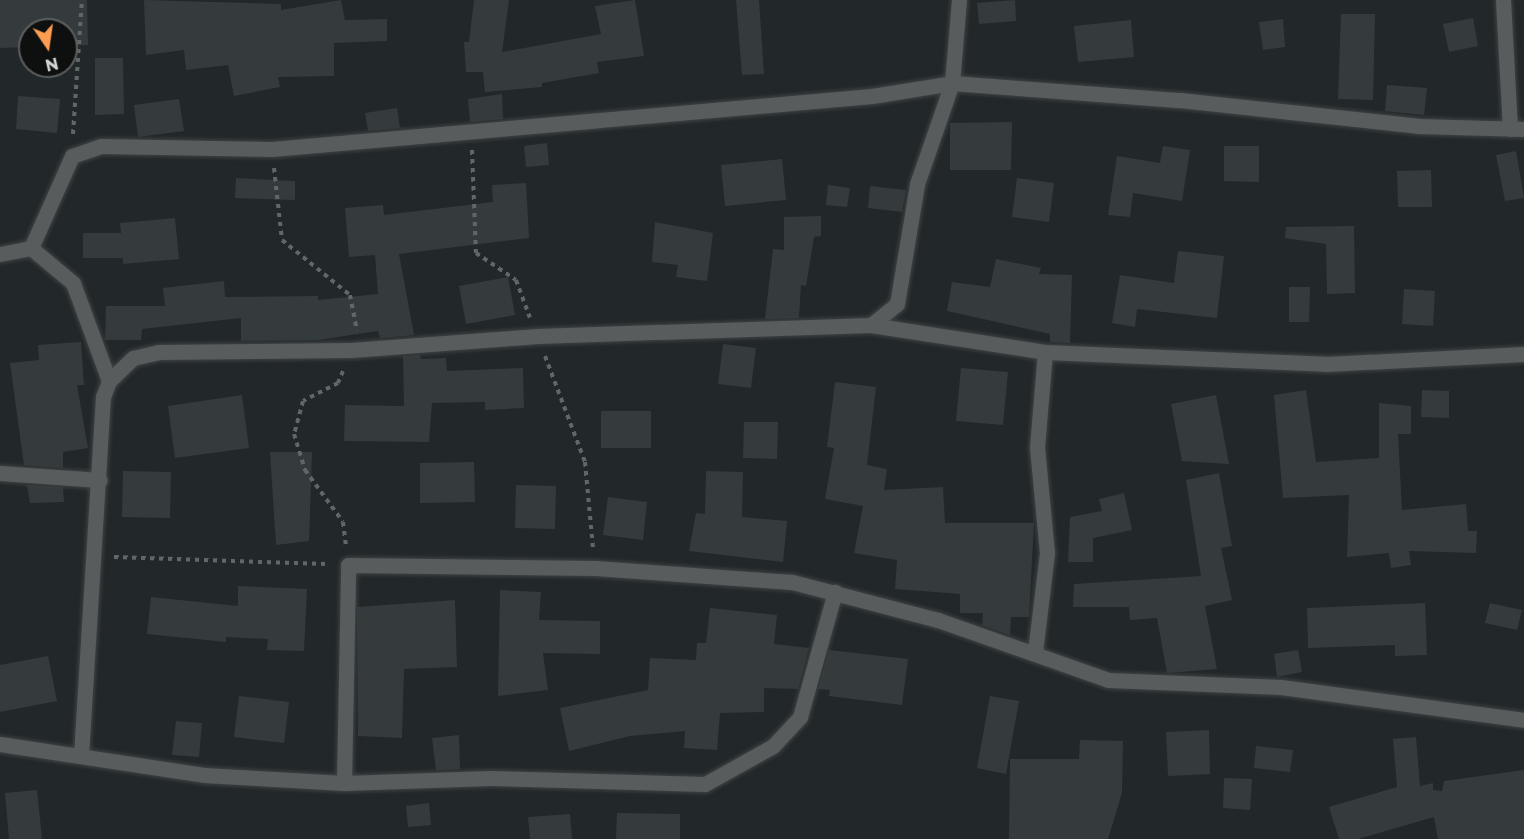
<!DOCTYPE html>
<style>
body{margin:0}
#map{position:relative;width:1524px;height:839px;overflow:hidden;background:#222729;font-family:Montserrat,sans-serif}
div>[style]{position:absolute}
.building>*{inset:0;background:#353b3c}
.path>*{height:4px;margin-top:-2px;transform-origin:0;background:repeating-linear-gradient(90deg,#616667 0 4.5px,transparent 0 9px)}
.roads{filter:drop-shadow(0 0 2px #3e4345) drop-shadow(0 0 2px #3e4345)}
.minor>*{height:15px;margin:-7.5px;padding:0 7.5px;transform-origin:7.5px;border-radius:7.5px;background:#595c5d}
span{translate:-50% -50%;white-space:nowrap;text-align:center;line-height:1.15;-webkit-text-stroke:4.5px #0e1010;paint-order:stroke}
.north{position:absolute;left:18px;top:18px;width:60px;height:60px;box-sizing:border-box;background:#0e1010;border:2px solid #5c5e5f;border-radius:50%;rotate:167deg;font-size:16px;font-weight:700;line-height:24px;text-align:center;color:#d1d4d5}
.north::after{content:'';display:block;margin:auto;width:21px;height:27px;background:#fc9d52;clip-path:polygon(50% 0,100% 100%,50% 72%,0 100%)}
</style>
<div id="map">
<div class="building">
<i style="clip-path:polygon(0 0,87px 0,88px 45px,66px 46px,66px 30px,30px 30px,30px 47px,0 48px)"></i>
<i style="clip-path:polygon(144px 0,281px 4px,281px 10px,341px 0,345px 20px,387px 19px,387px 41px,334px 43px,334px 76px,278px 77px,280px 87px,234px 96px,228px 65px,186px 70px,184px 50px,146px 55px)"></i>
<i style="clip-path:polygon(474px 0,509px 0,502px 52px,601px 34px,595px 6px,635px 0,644px 56px,597px 62px,599px 73px,542px 83px,542px 87px,485px 92px,483px 72px,466px 72px,464px 42px,469px 42px)"></i>
<i style="clip-path:polygon(736px 0,759px 0,764px 74px,742px 75px)"></i>
<i style="clip-path:polygon(1015px 0,1016px 21px,979px 24px,977px 3px)"></i>
<i style="clip-path:polygon(1341px 14px,1375px 14px,1373px 100px,1338px 99px)"></i>
<i style="clip-path:polygon(1473px 18px,1478px 46px,1449px 52px,1443px 24px)"></i>
<i style="clip-path:polygon(1283px 19px,1285px 47px,1263px 50px,1259px 22px)"></i>
<i style="clip-path:polygon(1131px 20px,1134px 57px,1078px 62px,1074px 26px)"></i>
<i style="clip-path:polygon(95px 58px,123px 58px,124px 114px,95px 115px)"></i>
<i style="clip-path:polygon(1387px 85px,1427px 88px,1424px 115px,1385px 111px)"></i>
<i style="clip-path:polygon(502px 94px,503px 119px,470px 122px,468px 99px)"></i>
<i style="clip-path:polygon(18px 96px,60px 99px,57px 133px,16px 129px)"></i>
<i style="clip-path:polygon(179px 99px,184px 131px,138px 137px,134px 105px)"></i>
<i style="clip-path:polygon(397px 108px,400px 128px,368px 131px,365px 113px)"></i>
<i style="clip-path:polygon(1012px 122px,1011px 170px,950px 170px,950px 123px)"></i>
<i style="clip-path:polygon(547px 143px,549px 165px,526px 167px,524px 146px)"></i>
<i style="clip-path:polygon(1163px 146px,1190px 150px,1182px 201px,1133px 193px,1130px 217px,1108px 215px,1117px 156px,1160px 163px)"></i>
<i style="clip-path:polygon(1224px 146px,1259px 146px,1259px 182px,1224px 181px)"></i>
<i style="clip-path:polygon(1516px 151px,1524px 198px,1505px 201px,1496px 155px)"></i>
<i style="clip-path:polygon(782px 159px,786px 200px,725px 206px,721px 165px)"></i>
<i style="clip-path:polygon(1431px 170px,1432px 207px,1398px 207px,1397px 171px)"></i>
<i style="clip-path:polygon(236px 178px,295px 181px,295px 200px,235px 198px)"></i>
<i style="clip-path:polygon(1017px 178px,1054px 183px,1049px 222px,1012px 217px)"></i>
<i style="clip-path:polygon(526px 183px,529px 238px,399px 254px,414px 335px,380px 338px,378px 331px,318px 340px,241px 341px,241px 318px,142px 329px,141px 340px,105px 340px,106px 306px,165px 306px,163px 288px,224px 281px,225px 297px,318px 296px,318px 300px,378px 294px,375px 255px,349px 257px,345px 208px,383px 205px,384px 215px,493px 202px,492px 185px)"></i>
<i style="clip-path:polygon(828px 185px,850px 188px,847px 207px,826px 205px)"></i>
<i style="clip-path:polygon(870px 186px,906px 190px,902px 212px,868px 208px)"></i>
<i style="clip-path:polygon(821px 216px,821px 236px,814px 237px,806px 286px,801px 285px,799px 318px,765px 319px,773px 249px,784px 250px,784px 217px)"></i>
<i style="clip-path:polygon(175px 218px,179px 259px,123px 264px,123px 258px,83px 258px,83px 233px,121px 233px,120px 223px)"></i>
<i style="clip-path:polygon(655px 222px,713px 233px,707px 281px,676px 277px,678px 265px,652px 262px)"></i>
<i style="clip-path:polygon(1354px 226px,1355px 293px,1327px 294px,1326px 244px,1285px 238px,1286px 227px)"></i>
<i style="clip-path:polygon(1178px 251px,1224px 256px,1217px 318px,1137px 309px,1135px 327px,1112px 323px,1120px 275px,1174px 283px)"></i>
<i style="clip-path:polygon(996px 259px,1041px 268px,1039px 274px,1072px 275px,1070px 343px,1050px 342px,1050px 334px,947px 311px,952px 282px,990px 287px)"></i>
<i style="clip-path:polygon(508px 277px,515px 315px,466px 324px,459px 286px)"></i>
<i style="clip-path:polygon(1289px 287px,1310px 287px,1309px 322px,1289px 322px)"></i>
<i style="clip-path:polygon(1404px 289px,1435px 291px,1433px 326px,1402px 324px)"></i>
<i style="clip-path:polygon(81px 342px,84px 385px,77px 385px,88px 448px,63px 452px,63px 468px,24px 465px,10px 363px,39px 360px,38px 345px)"></i>
<i style="clip-path:polygon(723px 344px,756px 348px,751px 388px,718px 384px)"></i>
<i style="clip-path:polygon(420px 355px,421px 359px,446px 358px,447px 371px,523px 368px,524px 408px,485px 410px,485px 402px,432px 403px,429px 442px,344px 441px,345px 405px,404px 406px,403px 356px)"></i>
<i style="clip-path:polygon(961px 368px,1008px 372px,1003px 425px,956px 421px)"></i>
<i style="clip-path:polygon(835px 382px,876px 387px,867px 465px,887px 469px,884px 490px,943px 487px,945px 523px,1034px 523px,1029px 617px,1011px 617px,1010px 635px,982px 625px,983px 613px,960px 613px,960px 594px,895px 589px,897px 560px,854px 553px,863px 506px,825px 499px,834px 448px,827px 447px)"></i>
<i style="clip-path:polygon(1306px 390px,1316px 462px,1379px 458px,1379px 403px,1411px 406px,1411px 434px,1398px 434px,1402px 510px,1466px 504px,1468px 531px,1477px 531px,1476px 553px,1409px 551px,1411px 565px,1391px 568px,1389px 553px,1347px 557px,1349px 495px,1283px 498px,1274px 395px)"></i>
<i style="clip-path:polygon(1422px 390px,1449px 391px,1449px 418px,1421px 417px)"></i>
<i style="clip-path:polygon(242px 395px,249px 448px,175px 458px,168px 406px)"></i>
<i style="clip-path:polygon(1216px 395px,1229px 464px,1182px 461px,1171px 404px)"></i>
<i style="clip-path:polygon(601px 411px,651px 411px,651px 448px,601px 448px)"></i>
<i style="clip-path:polygon(744px 422px,778px 422px,777px 459px,743px 458px)"></i>
<i style="clip-path:polygon(270px 452px,312px 452px,309px 541px,276px 545px)"></i>
<i style="clip-path:polygon(474px 462px,475px 502px,420px 503px,420px 463px)"></i>
<i style="clip-path:polygon(123px 471px,171px 472px,170px 518px,122px 517px)"></i>
<i style="clip-path:polygon(706px 471px,743px 472px,742px 517px,787px 521px,783px 562px,689px 551px,696px 513px,705px 514px)"></i>
<i style="clip-path:polygon(1219px 473px,1232px 546px,1221px 548px,1232px 600px,1205px 606px,1217px 669px,1167px 673px,1157px 618px,1130px 620px,1129px 607px,1073px 607px,1074px 584px,1201px 576px,1186px 480px)"></i>
<i style="clip-path:polygon(27px 485px,63px 487px,64px 502px,30px 503px)"></i>
<i style="clip-path:polygon(516px 485px,556px 486px,555px 529px,515px 528px)"></i>
<i style="clip-path:polygon(1124px 493px,1132px 530px,1093px 538px,1093px 562px,1068px 562px,1070px 517px,1102px 511px,1099px 499px)"></i>
<i style="clip-path:polygon(608px 497px,647px 502px,643px 540px,603px 535px)"></i>
<i style="clip-path:polygon(238px 586px,307px 589px,304px 651px,267px 650px,268px 639px,226px 637px,226px 642px,147px 634px,151px 597px,238px 606px)"></i>
<i style="clip-path:polygon(500px 590px,541px 592px,539px 620px,600px 621px,600px 654px,543px 653px,548px 690px,498px 696px)"></i>
<i style="clip-path:polygon(455px 600px,457px 667px,404px 669px,402px 738px,358px 736px,357px 607px)"></i>
<i style="clip-path:polygon(1425px 603px,1427px 655px,1395px 656px,1395px 645px,1308px 648px,1307px 608px)"></i>
<i style="clip-path:polygon(1490px 603px,1522px 610px,1517px 630px,1485px 623px)"></i>
<i style="clip-path:polygon(710px 608px,777px 615px,774px 644px,809px 648px,798px 689px,764px 688px,764px 712px,720px 713px,717px 750px,684px 748px,685px 731px,630px 736px,569px 751px,560px 708px,648px 690px,650px 658px,696px 660px,697px 643px,706px 643px)"></i>
<i style="clip-path:polygon(829px 650px,908px 659px,902px 705px,829px 696px,830px 690px,818px 689px)"></i>
<i style="clip-path:polygon(1298px 650px,1302px 672px,1277px 677px,1274px 654px)"></i>
<i style="clip-path:polygon(48px 656px,57px 701px,0 712px,0 665px)"></i>
<i style="clip-path:polygon(239px 696px,289px 702px,284px 743px,234px 737px)"></i>
<i style="clip-path:polygon(990px 696px,1019px 701px,1006px 774px,977px 768px)"></i>
<i style="clip-path:polygon(176px 721px,202px 723px,199px 757px,172px 755px)"></i>
<i style="clip-path:polygon(1209px 730px,1210px 774px,1168px 776px,1166px 732px)"></i>
<i style="clip-path:polygon(459px 735px,460px 769px,436px 770px,432px 738px)"></i>
<i style="clip-path:polygon(1416px 737px,1420px 786px,1433px 783px,1433px 790px,1442px 791px,1444px 781px,1524px 770px,1524px 839px,1438px 839px,1434px 817px,1358px 839px,1339px 839px,1329px 807px,1397px 787px,1393px 739px)"></i>
<i style="clip-path:polygon(1080px 740px,1123px 741px,1122px 793px,1108px 839px,1009px 839px,1010px 759px,1079px 759px)"></i>
<i style="clip-path:polygon(1256px 746px,1293px 750px,1290px 772px,1254px 768px)"></i>
<i style="clip-path:polygon(1224px 778px,1252px 779px,1250px 810px,1223px 808px)"></i>
<i style="clip-path:polygon(37px 790px,42px 839px,9px 839px,5px 793px)"></i>
<i style="clip-path:polygon(429px 803px,431px 825px,408px 827px,406px 806px)"></i>
<i style="clip-path:polygon(617px 813px,680px 814px,680px 839px,616px 839px)"></i>
<i style="clip-path:polygon(570px 814px,572px 839px,530px 839px,528px 817px)"></i>
</div>
<div class="path">
<i style="left:73px;top:134px;width:134px;rotate:-86.2deg"></i>
<i style="left:472px;top:150px;width:103px;rotate:87.8deg"></i>
<i style="left:476px;top:253px;width:48px;rotate:34deg"></i>
<i style="left:516px;top:280px;width:40px;rotate:69.8deg"></i>
<i style="left:274px;top:168px;width:72px;rotate:83.7deg"></i>
<i style="left:282px;top:240px;width:87px;rotate:39deg"></i>
<i style="left:350px;top:295px;width:36px;rotate:79deg"></i>
<i style="left:545px;top:356px;width:113px;rotate:69.3deg"></i>
<i style="left:585px;top:462px;width:86px;rotate:84.7deg"></i>
<i style="left:343px;top:371px;width:13px;rotate:113deg"></i>
<i style="left:338px;top:383px;width:39px;rotate:153deg"></i>
<i style="left:303px;top:401px;width:34px;rotate:105deg"></i>
<i style="left:294px;top:434px;width:38px;rotate:73deg"></i>
<i style="left:305px;top:470px;width:64px;rotate:53.8deg"></i>
<i style="left:343px;top:522px;width:23px;rotate:83deg"></i>
<i style="left:114px;top:557px;width:214px;rotate:1.9deg"></i>
</div>
<div class="roads">
<div class="minor">
<i style="left:1503px;top:0;width:129px;rotate:86.9deg"></i>
<i style="left:31px;top:248px;width:55px;rotate:39.8deg"></i>
<i style="left:73px;top:283px;width:104px;rotate:69.8deg"></i>
<i style="left:0;top:254px;width:32px;rotate:-11deg"></i>
<i style="left:31px;top:248px;width:101px;rotate:-66deg"></i>
<i style="left:72px;top:156px;width:31px;rotate:-19deg"></i>
<i style="left:101px;top:146px;width:171px;rotate:1deg"></i>
<i style="left:272px;top:149px;width:602px;rotate:-5.05deg"></i>
<i style="left:872px;top:96px;width:81px;rotate:-9.2deg"></i>
<i style="left:952px;top:83px;width:229px;rotate:4.3deg"></i>
<i style="left:1180px;top:100px;width:239px;rotate:6.2deg"></i>
<i style="left:1418px;top:126px;width:106px;rotate:1.6deg"></i>
<i style="left:871px;top:325px;width:176px;rotate:8.8deg"></i>
<i style="left:1045px;top:352px;width:281px;rotate:2.4deg"></i>
<i style="left:1326px;top:364px;width:198px;rotate:-2.9deg"></i>
<i style="left:0;top:473px;width:100px;rotate:4deg"></i>
<i style="left:1035px;top:652px;width:100px;rotate:-83.1deg"></i>
<i style="left:1047px;top:553px;width:106px;rotate:-95.4deg"></i>
<i style="left:1037px;top:447px;width:95px;rotate:-85.2deg"></i>
<i style="left:0;top:744px;width:206px;rotate:8.6deg"></i>
<i style="left:204px;top:775px;width:140px;rotate:3.3deg"></i>
<i style="left:344px;top:783px;width:146px;rotate:-2deg"></i>
<i style="left:490px;top:778px;width:215px;rotate:1.6deg"></i>
<i style="left:705px;top:784px;width:78px;rotate:-29.2deg"></i>
<i style="left:773px;top:746px;width:40px;rotate:-47deg"></i>
<i style="left:800px;top:717px;width:130px;rotate:-74.4deg"></i>
<i style="left:81px;top:756px;width:360px;rotate:-86.5deg"></i>
<i style="left:103px;top:397px;width:17px;rotate:-69deg"></i>
<i style="left:109px;top:381px;width:33px;rotate:-44deg"></i>
<i style="left:133px;top:358px;width:26px;rotate:-13deg"></i>
<i style="left:158px;top:352px;width:193px;rotate:-0.6deg"></i>
<i style="left:351px;top:350px;width:187px;rotate:-4.3deg"></i>
<i style="left:537px;top:336px;width:334px;rotate:-1.9deg"></i>
<i style="left:871px;top:325px;width:33px;rotate:-39deg"></i>
<i style="left:897px;top:304px;width:122px;rotate:-80.5deg"></i>
<i style="left:917px;top:184px;width:107px;rotate:-70.9deg"></i>
<i style="left:952px;top:83px;width:83px;rotate:-85.2deg"></i>
<i style="left:344px;top:783px;width:218px;rotate:-88.9deg"></i>
<i style="left:348px;top:565px;width:247px;rotate:0.7deg"></i>
<i style="left:595px;top:568px;width:197px;rotate:4.1deg"></i>
<i style="left:792px;top:582px;width:151px;rotate:14.6deg"></i>
<i style="left:938px;top:620px;width:180px;rotate:19.4deg"></i>
<i style="left:1108px;top:680px;width:173px;rotate:2.3deg"></i>
<i style="left:1281px;top:687px;width:245px;rotate:7.7deg"></i>
</div>
</div>
<div class="north">N</div>
</div>
